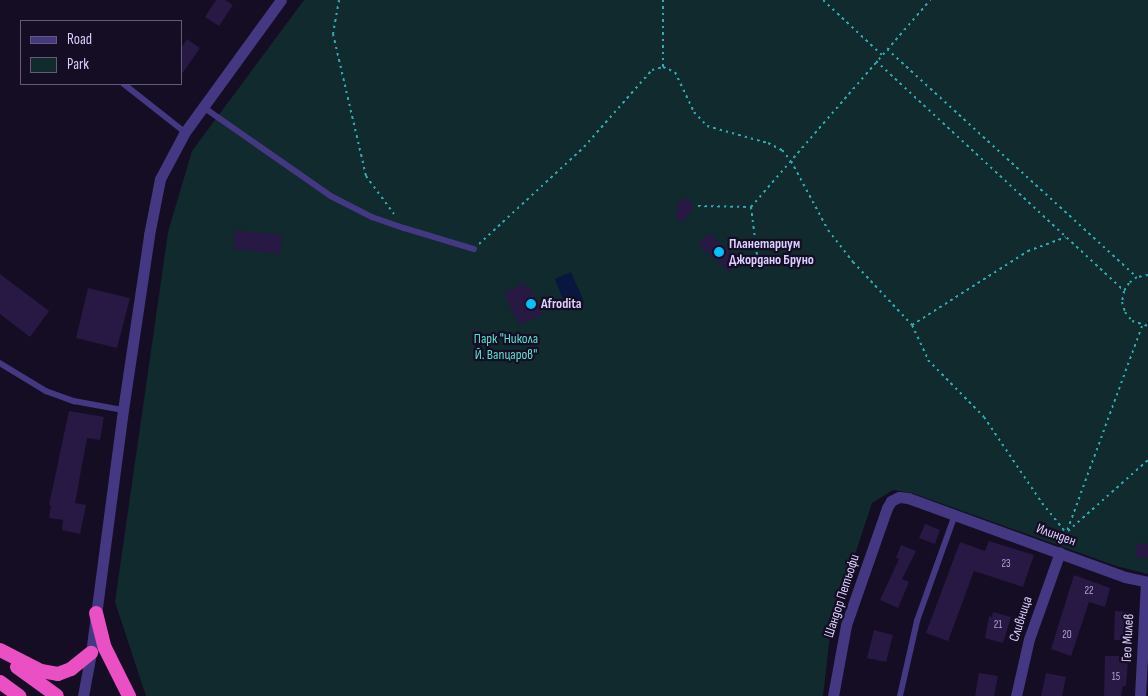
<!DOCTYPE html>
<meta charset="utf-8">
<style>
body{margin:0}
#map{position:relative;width:1148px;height:696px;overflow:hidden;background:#140d23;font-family:"Sofia Sans Condensed",sans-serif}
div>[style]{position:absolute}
.green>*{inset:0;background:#102a2d}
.water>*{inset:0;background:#091640}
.building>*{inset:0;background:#271944}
.path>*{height:2px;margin-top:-1px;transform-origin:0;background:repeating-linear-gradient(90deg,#2dacb5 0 2.5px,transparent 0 6.5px)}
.service>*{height:5.5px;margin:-2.75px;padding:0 2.75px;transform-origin:2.75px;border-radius:2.75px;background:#443882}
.minor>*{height:11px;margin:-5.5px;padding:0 5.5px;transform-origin:5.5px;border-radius:5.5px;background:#443882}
.trunk>*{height:14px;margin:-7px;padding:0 7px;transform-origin:7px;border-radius:7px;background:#ea50c4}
.dots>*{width:14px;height:14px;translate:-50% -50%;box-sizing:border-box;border:2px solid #140d23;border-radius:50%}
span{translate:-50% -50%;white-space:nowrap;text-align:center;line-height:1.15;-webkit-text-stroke:4.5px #140d23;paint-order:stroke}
.number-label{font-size:11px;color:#aea2d0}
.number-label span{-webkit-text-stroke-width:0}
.poi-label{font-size:14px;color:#dbcfff;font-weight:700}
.left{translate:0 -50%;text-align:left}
.park-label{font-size:14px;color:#5ae0d0}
.street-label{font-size:14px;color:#dbcfff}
.legend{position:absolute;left:20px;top:20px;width:162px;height:65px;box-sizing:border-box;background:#140d23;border:1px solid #645b7b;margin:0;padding:6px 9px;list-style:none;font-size:15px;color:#dbcfff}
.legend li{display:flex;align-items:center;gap:10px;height:25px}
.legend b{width:25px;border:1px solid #645b7b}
</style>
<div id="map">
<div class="green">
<i style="clip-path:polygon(304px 0,1148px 0,1148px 574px,1116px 566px,912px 493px,893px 490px,872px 503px,831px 627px,823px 696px,146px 696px,115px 602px,168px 232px,192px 151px)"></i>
</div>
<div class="water">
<i style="clip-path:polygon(571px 272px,584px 302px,567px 310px,555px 279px)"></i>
</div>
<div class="building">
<i style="clip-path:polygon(216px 0,225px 0,233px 5px,219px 26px,205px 17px)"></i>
<i style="clip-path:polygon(187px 39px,200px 48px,181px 75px,181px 48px)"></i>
<i style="clip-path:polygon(686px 198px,692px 202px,692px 211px,686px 216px,686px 221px,676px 220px,677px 203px)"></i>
<i style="clip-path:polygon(235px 230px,282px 235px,280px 254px,233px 249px)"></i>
<i style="clip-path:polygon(709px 233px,740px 260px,729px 272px,698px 245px)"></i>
<i style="clip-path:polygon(0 274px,49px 311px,30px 337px,0 314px)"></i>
<i style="clip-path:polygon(524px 283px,527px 289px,530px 287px,543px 314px,519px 325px,504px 293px)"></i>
<i style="clip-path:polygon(88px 288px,130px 298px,117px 348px,76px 338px)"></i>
<i style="clip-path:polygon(69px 411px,104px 417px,100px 440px,87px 438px,75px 503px,86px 505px,80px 534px,62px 530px,63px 520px,49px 518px,51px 506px,49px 505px)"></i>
<i style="clip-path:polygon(925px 524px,940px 530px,935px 544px,919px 538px)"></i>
<i style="clip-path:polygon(989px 541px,1034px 555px,1023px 587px,974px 571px,948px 641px,926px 633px,960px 542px,985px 551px)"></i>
<i style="clip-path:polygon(1136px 543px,1148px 544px,1148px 558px,1136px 558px)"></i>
<i style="clip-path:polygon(901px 545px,916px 551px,902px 579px,909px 582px,898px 608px,880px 600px,899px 559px,896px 558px)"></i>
<i style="clip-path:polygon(1074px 575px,1110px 588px,1105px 607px,1089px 602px,1071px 656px,1051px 649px)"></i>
<i style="clip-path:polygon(1115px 611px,1130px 612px,1129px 640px,1114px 640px)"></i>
<i style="clip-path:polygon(993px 612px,1011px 617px,1003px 643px,985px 638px,989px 616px,992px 617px)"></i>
<i style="clip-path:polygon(874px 630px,893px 635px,886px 662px,867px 658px)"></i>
<i style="clip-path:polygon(1105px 656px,1119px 656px,1119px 662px,1128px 662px,1126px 686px,1123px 686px,1121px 696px,1104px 696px)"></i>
<i style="clip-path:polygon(979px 673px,998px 676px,994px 696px,975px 696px)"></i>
<i style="clip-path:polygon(1046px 673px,1066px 677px,1062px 696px,1041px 696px)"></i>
</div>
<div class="path">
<i style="left:339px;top:0;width:35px;rotate:100deg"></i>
<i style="left:333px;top:34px;width:146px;rotate:76.9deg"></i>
<i style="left:366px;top:176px;width:47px;rotate:53.6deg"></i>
<i style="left:823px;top:0;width:81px;rotate:43deg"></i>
<i style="left:887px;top:49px;width:338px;rotate:42.4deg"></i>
<i style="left:876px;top:61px;width:338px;rotate:42.8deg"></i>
<i style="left:663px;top:67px;width:67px;rotate:-90deg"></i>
<i style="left:698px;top:206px;width:53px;rotate:1.1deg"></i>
<i style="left:751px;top:207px;width:274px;rotate:-49.1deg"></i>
<i style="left:751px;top:207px;width:48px;rotate:82.9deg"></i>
<i style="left:479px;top:244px;width:143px;rotate:-42.7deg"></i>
<i style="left:584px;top:147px;width:103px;rotate:-48.6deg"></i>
<i style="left:652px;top:70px;width:11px;rotate:-15deg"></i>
<i style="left:663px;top:67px;width:13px;rotate:23deg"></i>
<i style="left:675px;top:72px;width:44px;rotate:64.6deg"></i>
<i style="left:694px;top:112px;width:19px;rotate:47deg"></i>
<i style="left:707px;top:126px;width:63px;rotate:15.6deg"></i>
<i style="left:768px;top:143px;width:16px;rotate:27deg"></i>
<i style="left:782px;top:150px;width:14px;rotate:51deg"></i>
<i style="left:791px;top:161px;width:78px;rotate:61.8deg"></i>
<i style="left:828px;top:230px;width:41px;rotate:52deg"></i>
<i style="left:853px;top:262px;width:86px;rotate:46.9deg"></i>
<i style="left:912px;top:325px;width:38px;rotate:65deg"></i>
<i style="left:928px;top:360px;width:80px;rotate:45.5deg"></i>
<i style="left:984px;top:417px;width:104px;rotate:56deg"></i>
<i style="left:1042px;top:503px;width:38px;rotate:51deg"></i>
<i style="left:1148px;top:275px;width:11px;rotate:170deg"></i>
<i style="left:1137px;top:277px;width:10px;rotate:143deg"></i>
<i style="left:1129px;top:283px;width:9px;rotate:122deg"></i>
<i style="left:1124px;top:291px;width:11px;rotate:100deg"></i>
<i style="left:1122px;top:302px;width:10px;rotate:73deg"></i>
<i style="left:1125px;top:312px;width:11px;rotate:52deg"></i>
<i style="left:1132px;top:321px;width:17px;rotate:17deg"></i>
<i style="left:912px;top:325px;width:138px;rotate:-32.5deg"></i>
<i style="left:1028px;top:251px;width:40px;rotate:-20.2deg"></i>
<i style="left:1068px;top:531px;width:107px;rotate:-41.6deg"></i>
<i style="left:1063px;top:542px;width:230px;rotate:-69.9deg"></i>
</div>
<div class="service">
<i style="left:124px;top:84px;width:78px;rotate:38.2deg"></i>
<i style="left:202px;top:106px;width:157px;rotate:34.9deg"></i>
<i style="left:331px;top:196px;width:46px;rotate:27.1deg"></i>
<i style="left:372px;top:217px;width:34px;rotate:19deg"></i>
<i style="left:404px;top:228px;width:73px;rotate:16.7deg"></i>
<i style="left:0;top:363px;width:54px;rotate:31.3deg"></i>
<i style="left:46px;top:391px;width:30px;rotate:20deg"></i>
<i style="left:74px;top:401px;width:50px;rotate:10.4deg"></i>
<i style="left:900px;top:696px;width:77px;rotate:-77.2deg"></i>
<i style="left:917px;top:621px;width:113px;rotate:-70.3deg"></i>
</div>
<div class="minor">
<i style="left:83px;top:696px;width:44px;rotate:-79.5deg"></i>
<i style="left:91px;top:653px;width:245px;rotate:-82.5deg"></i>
<i style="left:123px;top:410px;width:177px;rotate:-81.5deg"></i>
<i style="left:149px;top:235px;width:57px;rotate:-78.9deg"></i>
<i style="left:160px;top:179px;width:53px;rotate:-62deg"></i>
<i style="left:185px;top:132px;width:163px;rotate:-54deg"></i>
<i style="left:833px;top:696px;width:72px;rotate:-79.6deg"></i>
<i style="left:846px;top:625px;width:124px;rotate:-70.7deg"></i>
<i style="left:887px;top:508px;width:8px;rotate:-60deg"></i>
<i style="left:891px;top:501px;width:9px;rotate:-27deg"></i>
<i style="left:899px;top:497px;width:9px;rotate:6deg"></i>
<i style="left:908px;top:498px;width:231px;rotate:20deg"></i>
<i style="left:1125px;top:577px;width:24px;rotate:12deg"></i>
<i style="left:1016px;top:696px;width:58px;rotate:-77.2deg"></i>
<i style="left:1029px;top:639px;width:92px;rotate:-70.4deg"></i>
<i style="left:1140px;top:696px;width:114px;rotate:-87deg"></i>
</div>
<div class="trunk">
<i style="left:96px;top:613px;width:36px;rotate:76deg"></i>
<i style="left:105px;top:648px;width:54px;rotate:63.4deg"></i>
<i style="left:0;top:650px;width:46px;rotate:27.1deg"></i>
<i style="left:41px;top:671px;width:17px;rotate:10deg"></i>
<i style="left:58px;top:674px;width:14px;rotate:-21deg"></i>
<i style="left:71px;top:669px;width:26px;rotate:-39deg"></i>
<i style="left:17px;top:667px;width:49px;rotate:35.9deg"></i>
<i style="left:0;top:682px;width:24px;rotate:36deg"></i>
</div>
<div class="dots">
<i style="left:719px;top:252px;background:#00c1fa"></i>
<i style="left:531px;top:304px;background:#00c1fa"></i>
</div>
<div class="number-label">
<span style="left:1006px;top:564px">23</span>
<span style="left:1089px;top:591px">22</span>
<span style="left:998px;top:625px">21</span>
<span style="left:1067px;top:635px">20</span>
<span style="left:1116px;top:677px">15</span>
</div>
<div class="poi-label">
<span class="left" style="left:729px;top:252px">Планетариум<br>Джордано Бруно</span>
<span class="left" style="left:541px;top:304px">Afrodita</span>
</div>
<div class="park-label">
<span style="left:506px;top:347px">Парк "Никола<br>Й. Вапцаров"</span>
</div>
<div class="street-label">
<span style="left:1056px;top:535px;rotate:20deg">Илинден</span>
<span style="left:842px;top:596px;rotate:-72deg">Шандор Петьофи</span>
<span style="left:1021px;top:619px;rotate:-72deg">Сливница</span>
<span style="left:1128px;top:638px;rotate:-87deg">Гео Милев</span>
</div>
<ul class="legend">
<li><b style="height:6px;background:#443882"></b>Road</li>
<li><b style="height:14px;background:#102a2d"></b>Park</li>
</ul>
</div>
